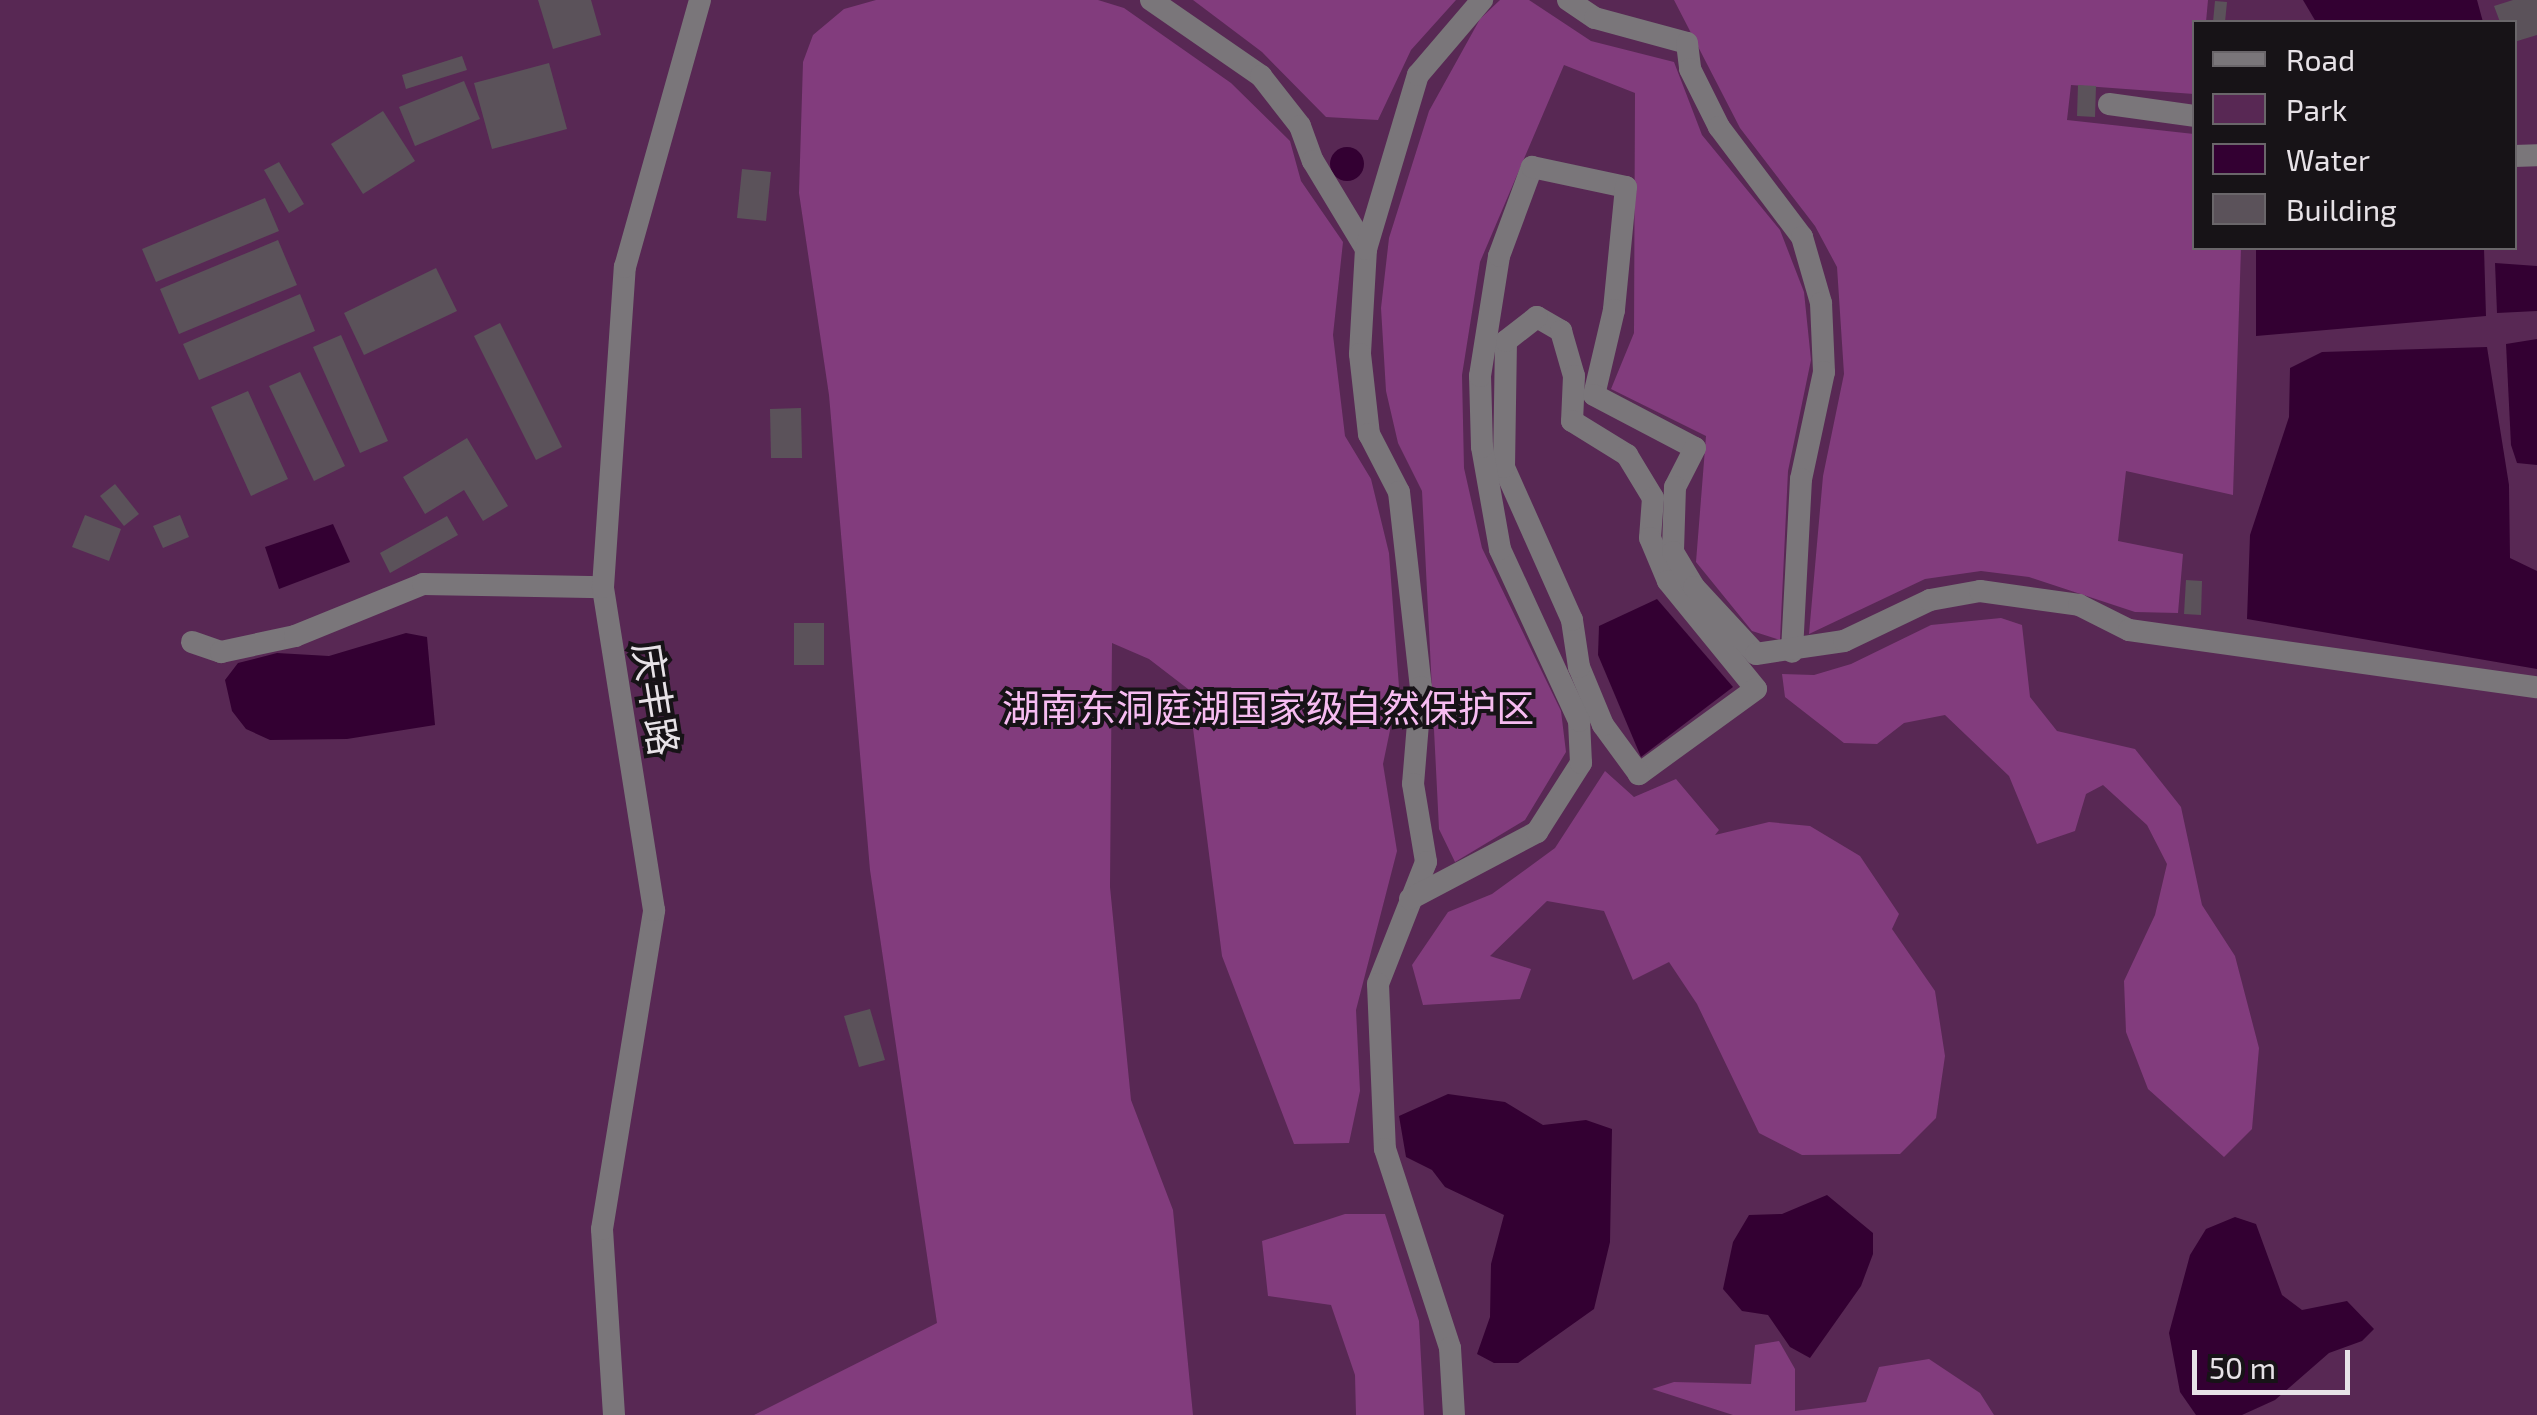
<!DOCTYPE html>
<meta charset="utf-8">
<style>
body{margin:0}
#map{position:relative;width:2537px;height:1415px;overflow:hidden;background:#322931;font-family:"Exo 2","Noto Sans SC",sans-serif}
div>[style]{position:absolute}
.green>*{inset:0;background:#582854}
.forest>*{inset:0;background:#823c7d}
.water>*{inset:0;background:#330032}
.round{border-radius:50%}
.building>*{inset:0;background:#5b525a}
.minor>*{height:22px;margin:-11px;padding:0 11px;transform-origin:11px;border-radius:11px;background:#7a767a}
span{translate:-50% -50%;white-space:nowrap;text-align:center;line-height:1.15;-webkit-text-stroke:8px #171317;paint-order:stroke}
.street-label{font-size:38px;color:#e7e2e7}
.park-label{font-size:38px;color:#f7bcf1}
.legend{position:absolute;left:2192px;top:20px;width:325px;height:230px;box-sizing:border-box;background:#171317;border:2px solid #6a666a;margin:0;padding:12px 18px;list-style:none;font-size:30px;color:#e7e2e7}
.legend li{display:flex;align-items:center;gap:20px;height:50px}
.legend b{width:50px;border:2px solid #6a666a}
.scale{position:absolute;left:2192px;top:1350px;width:158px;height:45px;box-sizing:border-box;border:5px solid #e7e2e7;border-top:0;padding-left:12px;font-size:30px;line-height:35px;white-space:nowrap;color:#e7e2e7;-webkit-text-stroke:8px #171317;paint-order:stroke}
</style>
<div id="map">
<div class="green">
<i style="clip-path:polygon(evenodd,0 0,2537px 0,2537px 1415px,0 1415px,0 0,2194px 22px,2514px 22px,2514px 248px,2194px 248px,2194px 22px)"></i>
</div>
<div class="forest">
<i style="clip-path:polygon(876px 0,1098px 0,1124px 8px,1231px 83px,1290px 141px,1301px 181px,1343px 242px,1333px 335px,1345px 436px,1371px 479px,1389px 553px,1399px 687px,1383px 764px,1397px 851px,1356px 1010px,1360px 1091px,1349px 1143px,1294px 1144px,1222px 956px,1188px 689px,1149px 659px,1112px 643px,1110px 887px,1131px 1100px,1173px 1210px,1193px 1415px,754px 1415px,937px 1323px,870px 870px,829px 395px,799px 193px,803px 62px,813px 35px,844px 9px)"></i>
<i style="clip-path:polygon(1193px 0,1456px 0,1411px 50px,1378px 120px,1326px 117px,1262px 52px)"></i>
<i style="clip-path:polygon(1500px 0,1529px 0,1591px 41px,1674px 62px,1702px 135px,1780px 230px,1804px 292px,1811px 360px,1788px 471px,1780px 640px,1752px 631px,1696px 562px,1706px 436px,1611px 389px,1634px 333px,1635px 93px,1564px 65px,1480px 262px,1462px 375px,1464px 468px,1482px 548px,1561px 711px,1566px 752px,1525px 820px,1455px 862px,1439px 829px,1422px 491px,1398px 443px,1386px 391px,1381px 308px,1389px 238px,1429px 111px,1480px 19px)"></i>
<i style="clip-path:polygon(1674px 0,2208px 0,2206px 22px,2194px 22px,2194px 94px,2071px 85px,2067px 120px,2194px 134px,2194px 248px,2241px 248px,2233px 495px,2126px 471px,2118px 541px,2183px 554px,2178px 613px,2135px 612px,2029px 577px,1981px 571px,1925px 579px,1809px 634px,1823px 476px,1844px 374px,1837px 267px,1815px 226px,1740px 128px)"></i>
<i style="clip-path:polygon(2001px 618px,2022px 625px,2030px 697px,2057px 731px,2135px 749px,2181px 807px,2202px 905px,2235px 956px,2259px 1048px,2252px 1129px,2224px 1157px,2148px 1089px,2126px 1032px,2124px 981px,2155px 915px,2167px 864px,2147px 825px,2103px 785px,2086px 794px,2075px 831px,2037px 844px,2009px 776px,1945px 715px,1904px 723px,1877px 744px,1844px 743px,1785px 697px,1782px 674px,1814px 675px,1851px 664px,1931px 625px)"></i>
<i style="clip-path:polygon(1605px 771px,1634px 797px,1676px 779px,1719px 830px,1715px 835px,1769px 822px,1810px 826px,1860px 856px,1899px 914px,1892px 929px,1935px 991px,1945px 1056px,1936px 1118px,1900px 1154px,1802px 1155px,1759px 1133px,1697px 1004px,1669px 962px,1633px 980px,1604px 911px,1547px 901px,1490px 956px,1531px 969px,1520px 999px,1423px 1005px,1412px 965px,1448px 912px,1492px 894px,1555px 848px)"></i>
<i style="clip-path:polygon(1345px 1214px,1385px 1214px,1419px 1321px,1424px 1415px,1356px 1415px,1355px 1375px,1331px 1305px,1268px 1296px,1262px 1241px)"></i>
<i style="clip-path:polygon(1779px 1341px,1795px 1369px,1795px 1411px,1866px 1402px,1879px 1367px,1929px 1359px,1980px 1393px,1994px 1415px,1733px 1415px,1652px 1389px,1674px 1382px,1751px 1384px,1755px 1345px)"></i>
</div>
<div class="water">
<i style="clip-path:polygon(2303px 0,2477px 0,2483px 22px,2316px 22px)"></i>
<i class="round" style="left:1330px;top:147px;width:34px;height:34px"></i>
<i style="clip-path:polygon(2256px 248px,2484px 248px,2486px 316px,2256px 336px)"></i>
<i style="clip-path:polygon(2495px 263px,2537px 266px,2537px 311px,2497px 313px)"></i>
<i style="clip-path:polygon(2537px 339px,2537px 465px,2517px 463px,2511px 445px,2506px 344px)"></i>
<i style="clip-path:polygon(2487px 347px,2509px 485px,2510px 558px,2537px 571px,2537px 669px,2247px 619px,2250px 535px,2289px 417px,2290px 368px,2322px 352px)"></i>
<i style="clip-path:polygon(333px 524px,350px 562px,279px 589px,265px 547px)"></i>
<i style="clip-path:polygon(1657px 599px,1733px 687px,1641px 757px,1598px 655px,1599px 626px)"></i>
<i style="clip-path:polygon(406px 633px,427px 637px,435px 725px,347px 739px,270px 740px,246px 729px,232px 711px,225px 680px,238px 663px,277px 653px,329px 656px)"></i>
<i style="clip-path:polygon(1448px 1094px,1505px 1102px,1543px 1125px,1586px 1120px,1612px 1129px,1610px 1242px,1594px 1309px,1518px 1363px,1494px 1363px,1477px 1354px,1490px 1317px,1491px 1264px,1504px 1215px,1445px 1187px,1432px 1170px,1406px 1157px,1399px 1116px)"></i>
<i style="clip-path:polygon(1827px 1195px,1873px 1233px,1873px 1254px,1861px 1286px,1810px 1358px,1790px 1347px,1768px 1315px,1742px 1311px,1723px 1289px,1733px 1242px,1749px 1215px,1782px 1214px)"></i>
<i style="clip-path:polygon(2235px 1217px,2256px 1224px,2282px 1295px,2302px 1310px,2347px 1301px,2374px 1329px,2362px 1341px,2329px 1353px,2275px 1400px,2242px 1415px,2196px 1415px,2180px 1392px,2169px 1333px,2190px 1255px,2206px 1229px)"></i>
</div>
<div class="building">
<i style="clip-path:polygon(538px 0,591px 0,601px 35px,553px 49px)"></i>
<i style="clip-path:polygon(2513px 0,2537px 0,2537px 35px,2514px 42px,2514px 22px,2500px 22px,2494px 6px)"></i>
<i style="clip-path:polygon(2215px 1px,2227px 2px,2225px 22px,2213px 22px)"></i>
<i style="clip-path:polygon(462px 56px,467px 70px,406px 89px,402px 75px)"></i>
<i style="clip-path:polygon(549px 63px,567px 129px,492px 149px,474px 83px)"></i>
<i style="clip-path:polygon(464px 81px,480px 119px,415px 146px,399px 107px)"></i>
<i style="clip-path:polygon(2078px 85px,2096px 86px,2095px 117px,2077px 116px)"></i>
<i style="clip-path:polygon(383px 111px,415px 161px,363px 194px,331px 144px)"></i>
<i style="clip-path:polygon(279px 162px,304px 204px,289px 213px,264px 170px)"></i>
<i style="clip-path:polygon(742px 169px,771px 172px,766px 221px,737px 218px)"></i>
<i style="clip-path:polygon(265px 198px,279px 231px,156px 282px,142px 249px)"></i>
<i style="clip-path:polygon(278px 240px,297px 285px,179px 334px,160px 289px)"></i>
<i style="clip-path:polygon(436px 268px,457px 311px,364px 355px,344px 313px)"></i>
<i style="clip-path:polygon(300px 294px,315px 331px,199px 380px,183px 344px)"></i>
<i style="clip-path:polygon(500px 323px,562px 447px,536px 460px,474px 336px)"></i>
<i style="clip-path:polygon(341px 335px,388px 441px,360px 453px,313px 347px)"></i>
<i style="clip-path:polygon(300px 372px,345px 466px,314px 481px,269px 386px)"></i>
<i style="clip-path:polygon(248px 391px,288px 479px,251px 496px,211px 407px)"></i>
<i style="clip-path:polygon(801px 408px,802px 458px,771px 458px,770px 409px)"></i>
<i style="clip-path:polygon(467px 438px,508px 506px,483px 521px,464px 490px,425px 514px,403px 477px)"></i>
<i style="clip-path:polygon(115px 484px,139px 514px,124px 526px,100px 496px)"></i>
<i style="clip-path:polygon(85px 515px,121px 529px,109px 561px,72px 547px)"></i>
<i style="clip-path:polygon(180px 515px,189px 537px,163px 548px,153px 526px)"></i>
<i style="clip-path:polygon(447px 516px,458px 535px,390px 573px,380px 553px)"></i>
<i style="clip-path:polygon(2186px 580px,2202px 581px,2201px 615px,2184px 614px)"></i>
<i style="clip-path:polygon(794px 623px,824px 623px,824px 665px,794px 665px)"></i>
<i style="clip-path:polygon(870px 1009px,885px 1060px,859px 1067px,844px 1016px)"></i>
</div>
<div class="minor">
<i style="left:1151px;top:0;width:134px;rotate:34.6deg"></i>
<i style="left:1261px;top:76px;width:63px;rotate:52deg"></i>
<i style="left:1300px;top:126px;width:37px;rotate:70deg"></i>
<i style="left:1313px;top:161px;width:103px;rotate:58.9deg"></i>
<i style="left:1366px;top:249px;width:105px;rotate:93.3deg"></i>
<i style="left:1360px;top:354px;width:81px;rotate:83.6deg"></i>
<i style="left:1369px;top:434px;width:65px;rotate:62.7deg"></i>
<i style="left:1399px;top:492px;width:196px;rotate:83.6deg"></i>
<i style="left:1421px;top:687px;width:97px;rotate:94.7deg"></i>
<i style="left:1413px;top:784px;width:79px;rotate:80.5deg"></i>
<i style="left:1426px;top:862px;width:131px;rotate:111.5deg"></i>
<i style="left:1378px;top:984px;width:165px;rotate:87.6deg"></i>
<i style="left:1385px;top:1149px;width:209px;rotate:71.9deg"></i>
<i style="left:1450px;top:1348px;width:67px;rotate:86.6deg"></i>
<i style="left:1568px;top:0;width:32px;rotate:34deg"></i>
<i style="left:1595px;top:18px;width:95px;rotate:15.2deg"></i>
<i style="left:1687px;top:43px;width:26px;rotate:83deg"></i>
<i style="left:1690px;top:69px;width:65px;rotate:63.4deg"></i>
<i style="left:1719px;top:127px;width:138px;rotate:53deg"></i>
<i style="left:1802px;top:237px;width:69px;rotate:73.9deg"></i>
<i style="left:1821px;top:303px;width:69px;rotate:87.5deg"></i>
<i style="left:1824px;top:372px;width:109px;rotate:102.1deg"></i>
<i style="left:1801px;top:479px;width:173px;rotate:93deg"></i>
<i style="left:2109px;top:104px;width:86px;rotate:8deg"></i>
<i style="left:2514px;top:156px;width:23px;rotate:-2deg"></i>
<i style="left:1366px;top:249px;width:182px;rotate:-73.4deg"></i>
<i style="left:1418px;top:75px;width:99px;rotate:-49.5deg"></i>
<i style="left:1537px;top:317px;width:28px;rotate:30deg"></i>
<i style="left:1561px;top:331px;width:47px;rotate:73.9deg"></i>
<i style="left:1574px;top:376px;width:45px;rotate:92.5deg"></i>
<i style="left:1572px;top:421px;width:65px;rotate:31.7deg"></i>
<i style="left:1627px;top:455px;width:50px;rotate:58.8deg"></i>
<i style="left:1653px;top:498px;width:40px;rotate:94.3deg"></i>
<i style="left:1650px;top:538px;width:47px;rotate:67.3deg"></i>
<i style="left:1668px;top:581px;width:139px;rotate:50.8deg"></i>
<i style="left:1756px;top:689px;width:145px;rotate:144deg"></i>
<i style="left:1639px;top:774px;width:61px;rotate:-126.3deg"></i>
<i style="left:1603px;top:725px;width:63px;rotate:-112.5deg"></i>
<i style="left:1579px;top:667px;width:48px;rotate:-98.5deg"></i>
<i style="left:1572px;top:620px;width:167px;rotate:-114deg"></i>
<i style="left:1504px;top:467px;width:126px;rotate:-89.1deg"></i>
<i style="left:1506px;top:341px;width:39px;rotate:-38deg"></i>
<i style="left:192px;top:642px;width:31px;rotate:19deg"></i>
<i style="left:221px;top:652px;width:76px;rotate:-12.2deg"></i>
<i style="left:295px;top:636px;width:138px;rotate:-22.1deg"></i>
<i style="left:423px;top:584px;width:180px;rotate:1deg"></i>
<i style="left:1410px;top:899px;width:144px;rotate:-27.8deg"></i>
<i style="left:1537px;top:832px;width:82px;rotate:-57.5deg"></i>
<i style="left:1581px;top:763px;width:42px;rotate:-92.7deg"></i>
<i style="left:1579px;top:721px;width:189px;rotate:-114.7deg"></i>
<i style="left:1500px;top:549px;width:104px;rotate:-100deg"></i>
<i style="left:1482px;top:447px;width:71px;rotate:-91.6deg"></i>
<i style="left:1480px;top:376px;width:121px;rotate:-81deg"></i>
<i style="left:1499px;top:256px;width:95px;rotate:-69.7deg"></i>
<i style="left:1532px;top:167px;width:96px;rotate:12deg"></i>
<i style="left:1626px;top:187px;width:124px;rotate:95.6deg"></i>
<i style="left:1614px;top:310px;width:87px;rotate:103.2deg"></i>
<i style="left:1594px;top:395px;width:114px;rotate:27.7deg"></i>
<i style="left:1695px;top:448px;width:44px;rotate:117.1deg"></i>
<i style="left:1675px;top:487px;width:65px;rotate:91.8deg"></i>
<i style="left:1673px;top:552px;width:41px;rotate:59deg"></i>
<i style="left:1694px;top:587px;width:91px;rotate:47.2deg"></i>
<i style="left:1756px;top:654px;width:89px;rotate:-8.4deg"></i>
<i style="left:1844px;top:641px;width:95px;rotate:-25.5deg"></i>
<i style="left:1930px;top:600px;width:51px;rotate:-10.2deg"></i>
<i style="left:1980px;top:591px;width:100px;rotate:8deg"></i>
<i style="left:2079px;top:605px;width:56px;rotate:26.6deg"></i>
<i style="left:2129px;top:630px;width:412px;rotate:8deg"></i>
<i style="left:614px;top:1415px;width:186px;rotate:-93.7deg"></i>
<i style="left:602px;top:1229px;width:323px;rotate:-80.7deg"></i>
<i style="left:654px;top:910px;width:327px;rotate:-99deg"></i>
<i style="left:603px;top:587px;width:321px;rotate:-86.1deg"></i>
<i style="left:625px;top:267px;width:277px;rotate:-74.3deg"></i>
</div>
<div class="street-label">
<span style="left:656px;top:699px;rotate:81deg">庆丰路</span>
</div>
<div class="park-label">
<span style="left:1268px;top:708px">湖南东洞庭湖国家级自然保护区</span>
</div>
<ul class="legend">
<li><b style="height:12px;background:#7a767a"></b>Road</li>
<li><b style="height:28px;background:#582854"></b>Park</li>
<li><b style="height:28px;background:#330032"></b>Water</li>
<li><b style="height:28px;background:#5b525a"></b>Building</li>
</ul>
<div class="scale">50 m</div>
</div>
